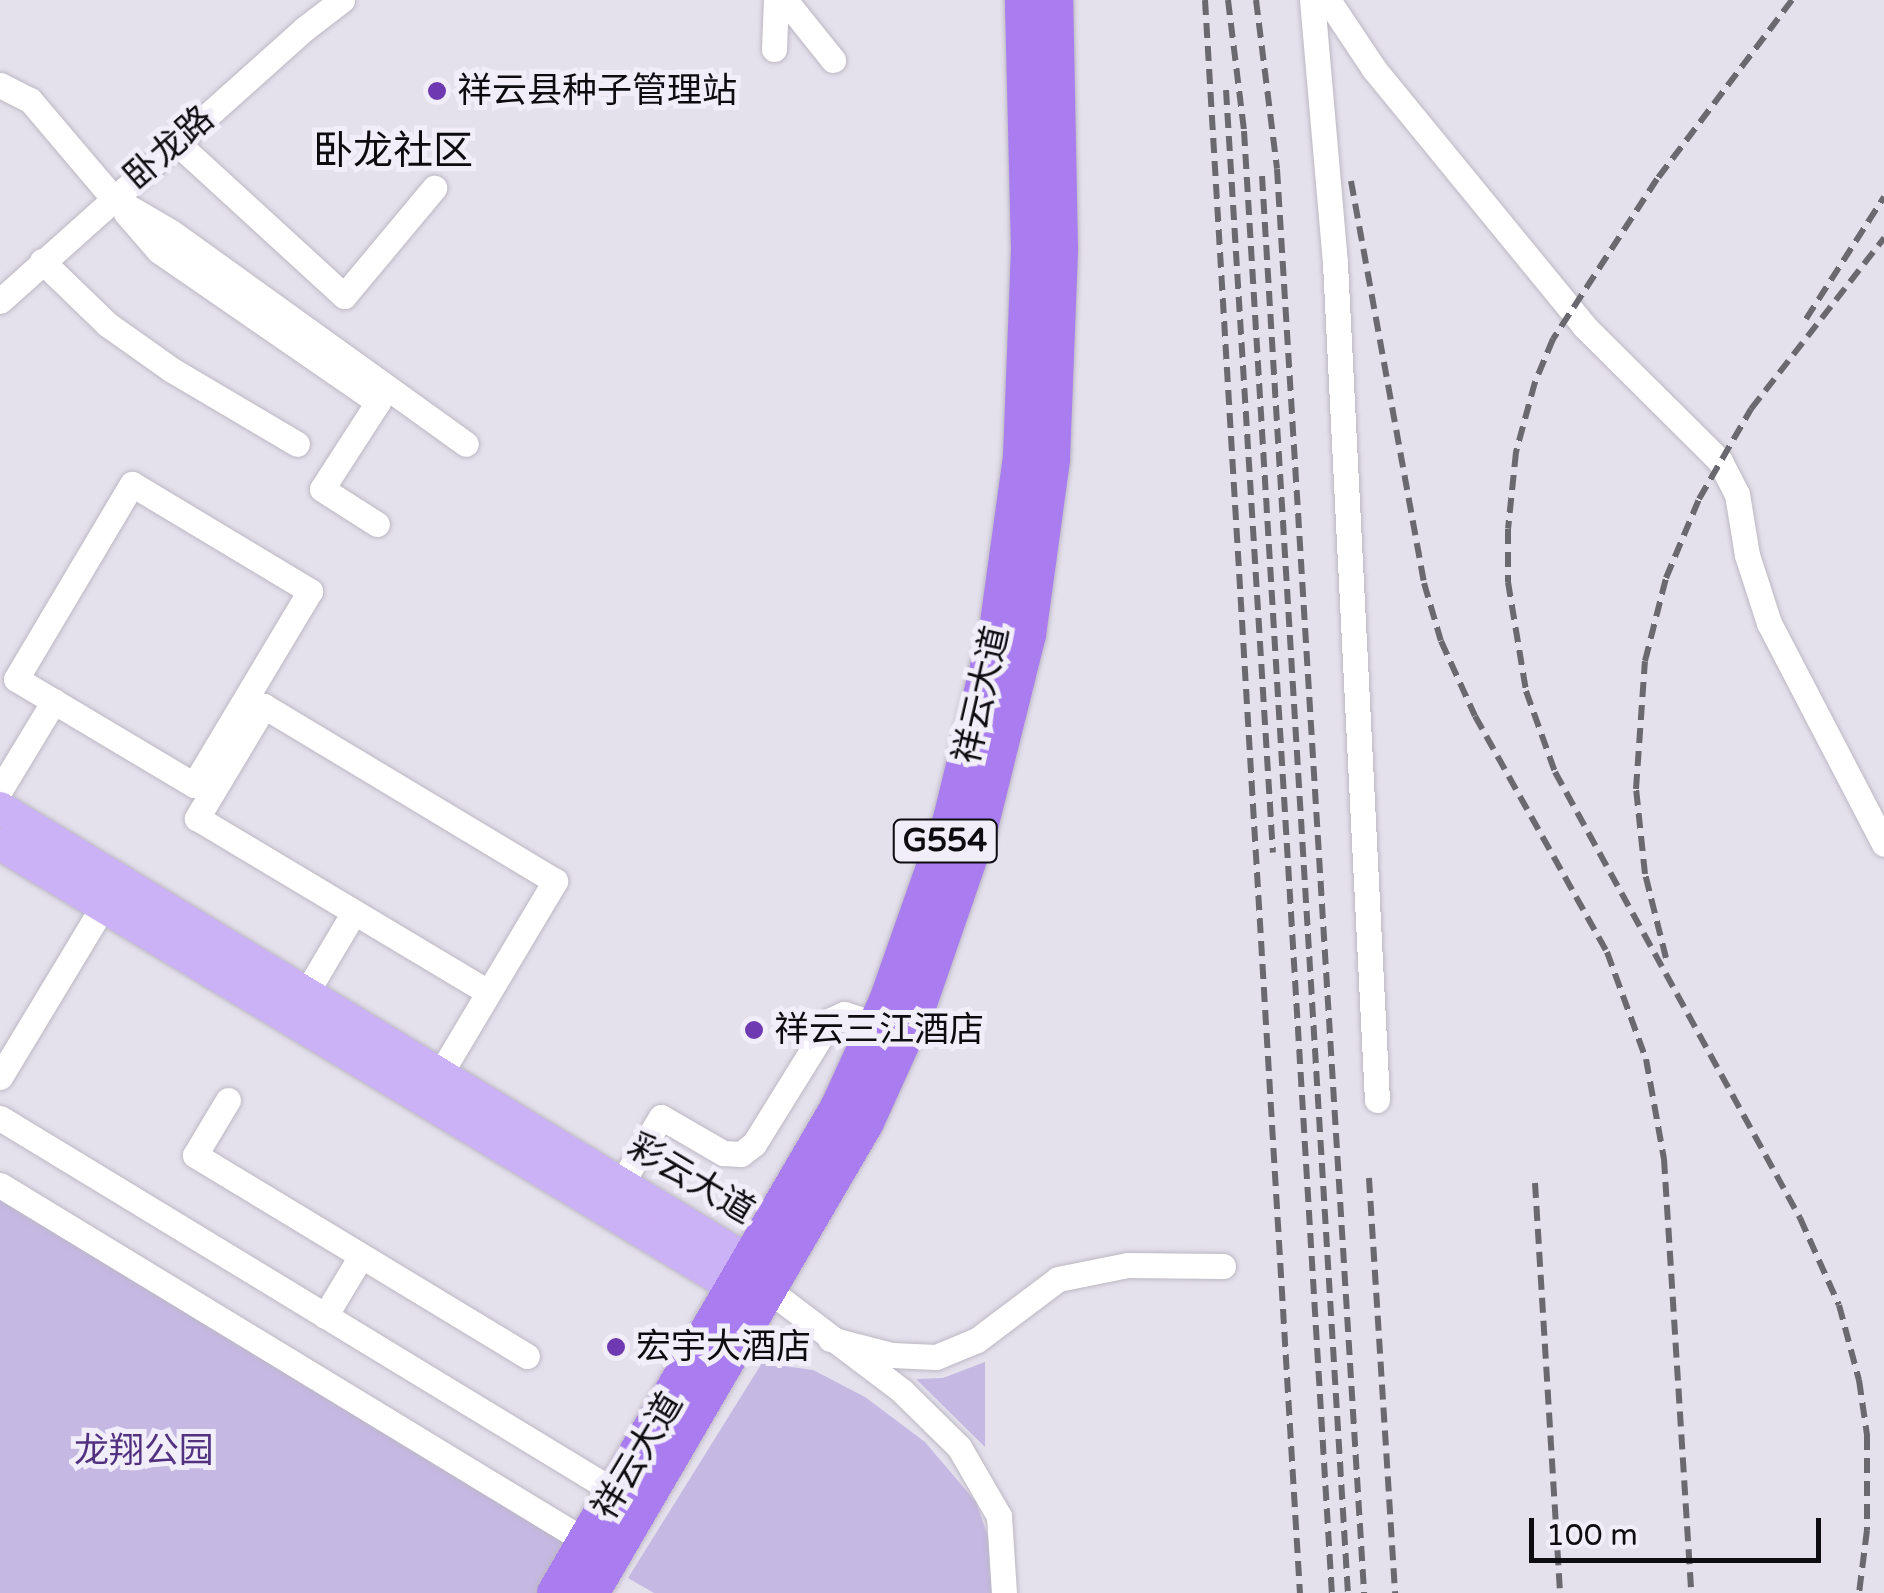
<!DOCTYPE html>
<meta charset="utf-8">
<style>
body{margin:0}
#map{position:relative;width:1884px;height:1593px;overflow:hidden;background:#e4e0ec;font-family:"Varela Round","Noto Sans SC",sans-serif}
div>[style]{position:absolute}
.green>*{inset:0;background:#c5b8e2}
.roads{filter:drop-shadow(0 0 2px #bcb8c3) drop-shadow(0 0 2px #bcb8c3)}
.minor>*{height:25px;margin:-12.5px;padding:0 12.5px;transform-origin:12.5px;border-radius:12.5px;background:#fff}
.major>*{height:32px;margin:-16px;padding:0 16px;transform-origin:16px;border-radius:16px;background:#cbb1f5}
.highway>*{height:38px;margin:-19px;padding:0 19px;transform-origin:19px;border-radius:19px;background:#a97def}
.rail>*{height:6px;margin-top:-3px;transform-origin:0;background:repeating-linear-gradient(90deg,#6b6970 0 15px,transparent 0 23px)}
.dots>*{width:28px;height:28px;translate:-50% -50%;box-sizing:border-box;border:5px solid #f1edf9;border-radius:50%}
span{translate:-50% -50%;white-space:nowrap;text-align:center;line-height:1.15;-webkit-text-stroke:10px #f1edf9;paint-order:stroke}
.shield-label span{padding:2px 8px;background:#f1edf9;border:2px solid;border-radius:8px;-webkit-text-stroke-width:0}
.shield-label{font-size:32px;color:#0d0c10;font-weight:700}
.poi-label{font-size:35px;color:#0d0c10}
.left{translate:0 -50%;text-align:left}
.street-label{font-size:35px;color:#0d0c10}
.park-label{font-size:35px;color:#523280}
.quarter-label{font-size:40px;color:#0d0c10}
.scale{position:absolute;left:1529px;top:1518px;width:292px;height:45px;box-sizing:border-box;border:5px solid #0d0c10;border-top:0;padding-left:12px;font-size:30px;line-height:35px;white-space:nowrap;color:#0d0c10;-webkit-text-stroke:8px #f1edf9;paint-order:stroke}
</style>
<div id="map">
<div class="green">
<i style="clip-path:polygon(0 1198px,569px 1544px,540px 1593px,0 1593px)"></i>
<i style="clip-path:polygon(985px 1362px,985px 1447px,916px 1379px,943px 1378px)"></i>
<i style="clip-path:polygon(762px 1363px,813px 1370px,865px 1397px,925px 1442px,976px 1502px,993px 1551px,996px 1593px,654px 1593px,628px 1578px)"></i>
</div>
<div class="roads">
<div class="minor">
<i style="left:785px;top:0;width:77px;rotate:51.3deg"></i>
<i style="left:1312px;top:0;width:264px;rotate:85deg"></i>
<i style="left:1335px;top:263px;width:838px;rotate:87.13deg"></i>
<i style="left:1328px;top:0;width:83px;rotate:56.3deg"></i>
<i style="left:1374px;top:69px;width:332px;rotate:50.7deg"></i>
<i style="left:1584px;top:326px;width:192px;rotate:44.8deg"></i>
<i style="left:1720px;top:461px;width:37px;rotate:63deg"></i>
<i style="left:1737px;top:494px;width:62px;rotate:80.7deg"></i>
<i style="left:1747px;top:555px;width:71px;rotate:72.1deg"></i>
<i style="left:1769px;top:623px;width:249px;rotate:62.5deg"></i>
<i style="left:774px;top:49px;width:49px;rotate:-87.7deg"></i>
<i style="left:0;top:85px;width:34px;rotate:27deg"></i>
<i style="left:30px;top:100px;width:128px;rotate:49.7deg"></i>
<i style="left:113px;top:198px;width:67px;rotate:30.4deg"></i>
<i style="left:171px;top:232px;width:363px;rotate:35.7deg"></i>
<i style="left:176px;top:142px;width:228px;rotate:42.5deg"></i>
<i style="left:344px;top:296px;width:141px;rotate:-50.2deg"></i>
<i style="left:126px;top:213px;width:50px;rotate:49deg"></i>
<i style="left:159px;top:251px;width:266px;rotate:34.6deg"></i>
<i style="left:378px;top:402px;width:103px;rotate:122.8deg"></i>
<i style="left:322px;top:489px;width:65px;rotate:32.5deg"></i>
<i style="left:42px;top:261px;width:91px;rotate:44.1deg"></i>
<i style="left:107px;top:324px;width:80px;rotate:35.3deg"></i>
<i style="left:172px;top:370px;width:145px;rotate:30.6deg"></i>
<i style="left:0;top:301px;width:408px;rotate:-41.8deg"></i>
<i style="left:304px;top:29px;width:48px;rotate:-37.3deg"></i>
<i style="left:132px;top:484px;width:208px;rotate:31deg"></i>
<i style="left:310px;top:591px;width:226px;rotate:120.9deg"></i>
<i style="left:194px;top:785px;width:207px;rotate:-149.2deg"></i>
<i style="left:16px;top:679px;width:227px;rotate:-59.3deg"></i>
<i style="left:0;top:790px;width:104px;rotate:-58.8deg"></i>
<i style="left:306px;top:993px;width:94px;rotate:-59.3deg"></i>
<i style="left:440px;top:1074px;width:225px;rotate:-59.2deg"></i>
<i style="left:555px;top:881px;width:340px;rotate:-149deg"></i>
<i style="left:264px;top:706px;width:131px;rotate:120.9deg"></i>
<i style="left:197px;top:818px;width:339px;rotate:30.9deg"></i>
<i style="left:0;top:1077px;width:200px;rotate:-58.9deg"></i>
<i style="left:228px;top:1100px;width:64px;rotate:121deg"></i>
<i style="left:195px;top:1155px;width:388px;rotate:31.2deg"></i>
<i style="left:0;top:1118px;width:722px;rotate:31.29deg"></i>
<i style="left:621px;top:1184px;width:78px;rotate:-59.2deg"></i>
<i style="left:661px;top:1117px;width:72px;rotate:30.1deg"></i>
<i style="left:723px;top:1153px;width:18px;rotate:3deg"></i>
<i style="left:741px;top:1154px;width:16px;rotate:-38deg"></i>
<i style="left:754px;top:1144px;width:146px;rotate:-58.2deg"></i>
<i style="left:831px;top:1020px;width:14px;rotate:-25deg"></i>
<i style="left:844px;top:1014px;width:36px;rotate:18deg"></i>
<i style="left:0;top:1185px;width:687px;rotate:31.31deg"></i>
<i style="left:770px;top:1291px;width:166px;rotate:37.1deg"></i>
<i style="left:902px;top:1391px;width:80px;rotate:44.5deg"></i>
<i style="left:959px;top:1447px;width:80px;rotate:59.9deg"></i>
<i style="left:999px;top:1516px;width:77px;rotate:86.3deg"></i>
<i style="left:325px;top:1316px;width:70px;rotate:-59deg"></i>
<i style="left:830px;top:1339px;width:64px;rotate:14.5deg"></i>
<i style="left:892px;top:1355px;width:44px;rotate:2.6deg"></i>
<i style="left:936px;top:1357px;width:44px;rotate:-22.5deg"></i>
<i style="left:977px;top:1340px;width:101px;rotate:-37deg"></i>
<i style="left:1058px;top:1279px;width:71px;rotate:-11.3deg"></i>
<i style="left:1128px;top:1265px;width:95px;rotate:0.6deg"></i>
</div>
<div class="major">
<i style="left:0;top:808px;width:879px;rotate:31.18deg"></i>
<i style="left:752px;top:1263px;width:19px;rotate:58deg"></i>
<i style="left:0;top:844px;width:861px;rotate:31.12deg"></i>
<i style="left:737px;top:1289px;width:19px;rotate:3deg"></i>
</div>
<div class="highway">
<i style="left:556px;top:1593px;width:562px;rotate:-59.74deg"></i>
<i style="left:839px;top:1108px;width:118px;rotate:-65.4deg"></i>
<i style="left:888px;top:1001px;width:193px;rotate:-70.6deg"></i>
<i style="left:952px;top:819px;width:195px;rotate:-76.3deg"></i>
<i style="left:998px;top:630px;width:175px;rotate:-82.1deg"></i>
<i style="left:1022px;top:457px;width:207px;rotate:-87.8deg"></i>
<i style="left:1030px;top:250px;width:250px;rotate:-91.4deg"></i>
<i style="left:590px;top:1593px;width:545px;rotate:-59.72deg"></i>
<i style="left:865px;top:1122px;width:121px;rotate:-65.6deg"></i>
<i style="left:915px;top:1012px;width:196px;rotate:-70.9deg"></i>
<i style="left:979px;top:827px;width:198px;rotate:-76deg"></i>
<i style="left:1027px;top:635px;width:178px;rotate:-82.2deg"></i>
<i style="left:1051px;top:459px;width:209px;rotate:-87.8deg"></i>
<i style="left:1059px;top:250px;width:250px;rotate:-91.1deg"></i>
</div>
</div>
<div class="rail">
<i style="left:1205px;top:0;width:1596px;rotate:86.59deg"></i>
<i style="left:1228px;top:0;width:132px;rotate:83deg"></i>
<i style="left:1244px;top:131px;width:1465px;rotate:86.56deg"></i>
<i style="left:1256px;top:0;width:170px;rotate:82.9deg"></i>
<i style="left:1277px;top:169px;width:1427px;rotate:86.5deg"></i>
<i style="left:1792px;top:0;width:224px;rotate:127deg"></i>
<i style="left:1657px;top:179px;width:191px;rotate:123deg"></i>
<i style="left:1553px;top:339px;width:47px;rotate:112.7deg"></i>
<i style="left:1535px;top:382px;width:73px;rotate:105.2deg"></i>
<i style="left:1516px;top:452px;width:77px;rotate:95.9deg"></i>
<i style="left:1508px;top:529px;width:53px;rotate:90deg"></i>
<i style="left:1508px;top:582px;width:110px;rotate:80.6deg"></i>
<i style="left:1526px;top:691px;width:86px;rotate:70.3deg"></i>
<i style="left:1555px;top:772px;width:509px;rotate:61.22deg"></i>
<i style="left:1800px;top:1218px;width:95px;rotate:65.9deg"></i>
<i style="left:1839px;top:1305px;width:78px;rotate:75.1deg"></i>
<i style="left:1859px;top:1380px;width:56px;rotate:81.7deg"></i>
<i style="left:1867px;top:1435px;width:95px;rotate:90deg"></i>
<i style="left:1867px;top:1530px;width:64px;rotate:97.2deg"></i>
<i style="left:1226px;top:90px;width:764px;rotate:86.48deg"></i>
<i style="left:1262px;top:176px;width:1420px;rotate:86.53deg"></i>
<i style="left:1351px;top:181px;width:409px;rotate:79.7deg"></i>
<i style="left:1424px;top:583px;width:60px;rotate:73.7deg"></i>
<i style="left:1441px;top:641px;width:82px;rotate:65.6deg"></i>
<i style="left:1475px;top:716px;width:270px;rotate:60.8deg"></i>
<i style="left:1607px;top:952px;width:114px;rotate:70deg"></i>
<i style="left:1646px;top:1059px;width:102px;rotate:79.8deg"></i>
<i style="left:1664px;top:1159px;width:435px;rotate:86.4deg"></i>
<i style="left:1806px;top:319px;width:145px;rotate:-57.4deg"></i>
<i style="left:1666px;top:958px;width:87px;rotate:-104deg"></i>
<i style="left:1645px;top:874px;width:85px;rotate:-96deg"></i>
<i style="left:1636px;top:789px;width:128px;rotate:-86deg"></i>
<i style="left:1645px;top:661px;width:86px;rotate:-75.8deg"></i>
<i style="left:1666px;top:578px;width:86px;rotate:-67.3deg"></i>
<i style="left:1699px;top:499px;width:104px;rotate:-60deg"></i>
<i style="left:1751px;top:409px;width:217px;rotate:-52.1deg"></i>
<i style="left:1369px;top:1178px;width:416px;rotate:86.4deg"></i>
<i style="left:1535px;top:1183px;width:411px;rotate:86.5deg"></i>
</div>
<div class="dots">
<i style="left:437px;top:91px;background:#6f3ab1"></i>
<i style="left:754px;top:1030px;background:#6f3ab1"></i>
<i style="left:616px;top:1347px;background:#6f3ab1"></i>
</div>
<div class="shield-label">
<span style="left:945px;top:841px">G554</span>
</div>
<div class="poi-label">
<span class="left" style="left:457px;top:91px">祥云县种子管理站</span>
<span class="left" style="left:774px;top:1030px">祥云三江酒店</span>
<span class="left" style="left:636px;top:1347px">宏宇大酒店</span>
</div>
<div class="street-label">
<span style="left:169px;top:148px;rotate:-41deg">卧龙路</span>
<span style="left:982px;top:695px;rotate:-77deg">祥云大道</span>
<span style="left:691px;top:1179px;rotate:31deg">彩云大道</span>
<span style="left:638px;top:1456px;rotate:-59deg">祥云大道</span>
</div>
<div class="park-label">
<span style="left:144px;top:1451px">龙翔公园</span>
</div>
<div class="quarter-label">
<span style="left:393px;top:151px">卧龙社区</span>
</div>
<div class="scale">100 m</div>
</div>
